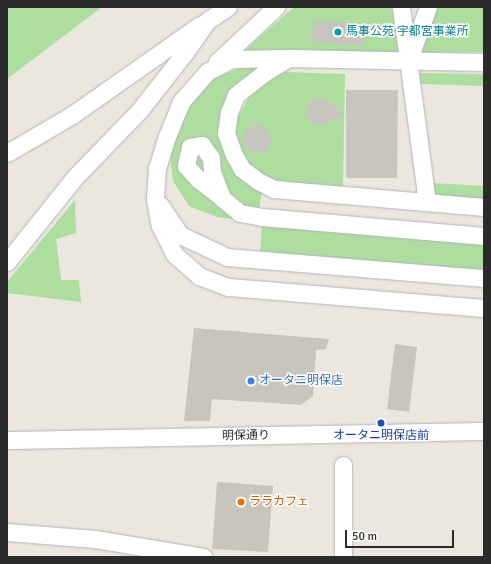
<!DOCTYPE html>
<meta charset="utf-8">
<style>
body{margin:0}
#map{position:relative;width:491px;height:564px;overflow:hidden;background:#ebe7de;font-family:Signika,"Noto Sans JP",sans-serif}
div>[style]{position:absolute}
.green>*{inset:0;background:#aedda0}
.building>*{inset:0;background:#c7c5bd}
.round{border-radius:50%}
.roads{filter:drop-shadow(0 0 1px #b2b3bd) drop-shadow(0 0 1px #b2b3bd)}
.minor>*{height:17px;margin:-8.5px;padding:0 8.5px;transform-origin:8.5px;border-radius:8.5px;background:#fff}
.dots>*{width:11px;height:11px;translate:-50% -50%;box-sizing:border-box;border:2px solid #fff;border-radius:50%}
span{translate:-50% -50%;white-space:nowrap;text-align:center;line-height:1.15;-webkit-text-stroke:3px #fff;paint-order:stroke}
.culture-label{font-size:12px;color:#0d838f}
.left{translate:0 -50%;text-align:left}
.shop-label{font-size:12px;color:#366cbe}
.street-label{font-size:12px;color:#2b2b2b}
.transit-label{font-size:12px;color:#164399}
.food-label{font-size:12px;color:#c56008}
.frame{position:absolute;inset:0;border:8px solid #2b2b2b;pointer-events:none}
.scale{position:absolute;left:345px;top:530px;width:109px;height:18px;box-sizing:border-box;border:2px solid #2b2b2b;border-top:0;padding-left:5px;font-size:12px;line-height:14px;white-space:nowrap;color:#2b2b2b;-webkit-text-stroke:3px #fff;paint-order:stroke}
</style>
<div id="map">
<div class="green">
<i style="clip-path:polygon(7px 7px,102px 7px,7px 79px)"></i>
<i style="clip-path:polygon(294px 7px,392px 7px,399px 54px,243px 52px)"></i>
<i style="clip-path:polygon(435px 7px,484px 7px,484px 52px,418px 53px)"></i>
<i style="clip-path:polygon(271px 63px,221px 127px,224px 152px,249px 182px,262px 191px,257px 222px,217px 217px,189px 206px,173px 181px,170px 157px,179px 129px,190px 106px,201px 91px,213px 79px,242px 67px)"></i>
<i style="clip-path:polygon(285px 72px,345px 74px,343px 187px,276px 184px,247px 164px,239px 152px,236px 134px,237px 118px,245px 104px,251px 92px,278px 73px)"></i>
<i style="clip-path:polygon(418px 73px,484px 74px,484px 86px,421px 84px)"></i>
<i style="clip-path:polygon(431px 183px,484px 186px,484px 200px,433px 196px)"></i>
<i style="clip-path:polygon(75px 200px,76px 233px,56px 239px,61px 280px,79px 280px,81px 302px,7px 293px,7px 282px)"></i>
<i style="clip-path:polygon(262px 223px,484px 238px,484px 270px,260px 255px)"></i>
</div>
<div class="building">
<i style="clip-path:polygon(313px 20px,365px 23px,364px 45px,312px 42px)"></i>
<i style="clip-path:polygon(346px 90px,398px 90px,397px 178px,346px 178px)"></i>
<i style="clip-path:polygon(317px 98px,325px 99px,344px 113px,324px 125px,320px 125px,311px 123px,305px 115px,305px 110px,309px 102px)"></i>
<i class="round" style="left:243px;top:125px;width:28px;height:28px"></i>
<i style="clip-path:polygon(194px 328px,329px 339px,326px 349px,316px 350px,313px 396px,301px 405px,212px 399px,210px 421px,184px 421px)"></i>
<i style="clip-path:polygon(395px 344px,417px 347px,409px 412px,387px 409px)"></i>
<i style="clip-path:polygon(217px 482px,273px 486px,268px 552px,212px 549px)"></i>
</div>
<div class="roads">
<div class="minor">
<i style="left:401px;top:7px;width:197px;rotate:82.4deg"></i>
<i style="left:287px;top:59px;width:27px;rotate:149deg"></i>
<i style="left:264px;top:73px;width:36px;rotate:142deg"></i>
<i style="left:236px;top:95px;width:18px;rotate:112deg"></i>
<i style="left:229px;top:112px;width:21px;rotate:98deg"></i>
<i style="left:226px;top:133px;width:23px;rotate:70deg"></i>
<i style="left:234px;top:155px;width:16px;rotate:60deg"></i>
<i style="left:242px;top:169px;width:20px;rotate:37deg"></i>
<i style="left:258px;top:181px;width:18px;rotate:27deg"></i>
<i style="left:274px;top:189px;width:211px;rotate:4.9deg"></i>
<i style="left:409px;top:59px;width:55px;rotate:-69.9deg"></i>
<i style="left:217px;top:62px;width:81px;rotate:-43deg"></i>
<i style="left:484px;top:62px;width:195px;rotate:-178.8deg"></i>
<i style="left:289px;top:58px;width:57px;rotate:179deg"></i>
<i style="left:232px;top:59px;width:28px;rotate:153deg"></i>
<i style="left:207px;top:72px;width:40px;rotate:131deg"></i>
<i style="left:181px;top:102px;width:37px;rotate:112deg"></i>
<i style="left:167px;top:136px;width:34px;rotate:107deg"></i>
<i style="left:157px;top:168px;width:31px;rotate:94deg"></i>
<i style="left:155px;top:199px;width:27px;rotate:80deg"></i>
<i style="left:160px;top:226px;width:31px;rotate:63deg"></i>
<i style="left:174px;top:254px;width:33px;rotate:41deg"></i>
<i style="left:199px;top:276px;width:31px;rotate:21deg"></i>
<i style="left:228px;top:287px;width:257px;rotate:4.7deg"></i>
<i style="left:7px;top:153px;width:75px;rotate:-30.3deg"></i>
<i style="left:72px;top:115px;width:156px;rotate:-35.1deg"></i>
<i style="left:222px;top:198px;width:28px;rotate:-111deg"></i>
<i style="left:212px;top:172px;width:14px;rotate:-94deg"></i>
<i style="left:211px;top:158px;width:16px;rotate:-125deg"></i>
<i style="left:202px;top:145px;width:12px;rotate:171deg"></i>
<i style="left:190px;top:147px;width:19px;rotate:102deg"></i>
<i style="left:186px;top:166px;width:18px;rotate:47deg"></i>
<i style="left:198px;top:179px;width:31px;rotate:38deg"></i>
<i style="left:222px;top:198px;width:23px;rotate:40deg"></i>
<i style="left:240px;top:213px;width:22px;rotate:10deg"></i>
<i style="left:262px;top:217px;width:223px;rotate:4.9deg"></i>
<i style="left:160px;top:205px;width:36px;rotate:56deg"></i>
<i style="left:180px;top:235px;width:52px;rotate:25.1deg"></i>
<i style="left:227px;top:257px;width:258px;rotate:4.7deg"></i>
<i style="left:7px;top:262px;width:109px;rotate:-51.3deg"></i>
<i style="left:75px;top:177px;width:92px;rotate:-45.9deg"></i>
<i style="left:139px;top:111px;width:76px;rotate:-51.9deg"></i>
<i style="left:186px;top:51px;width:37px;rotate:-55deg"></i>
<i style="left:207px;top:21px;width:25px;rotate:-34deg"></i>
<i style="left:7px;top:440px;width:477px;rotate:-1.1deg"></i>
<i style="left:7px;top:532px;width:88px;rotate:4.5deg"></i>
<i style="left:95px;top:539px;width:110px;rotate:9.4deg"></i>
<i style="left:343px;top:557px;width:92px;rotate:-90deg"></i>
</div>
</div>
<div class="dots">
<i style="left:338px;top:32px;background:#0f9aa8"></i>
<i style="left:251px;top:381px;background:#3f7fe0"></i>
<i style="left:381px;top:423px;background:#1a4fb4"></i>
<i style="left:241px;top:502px;background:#e8710a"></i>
</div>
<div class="culture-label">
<span class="left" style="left:346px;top:32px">馬事公苑 宇都宮事業所</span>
</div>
<div class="shop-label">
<span class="left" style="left:259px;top:381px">オータニ明保店</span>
</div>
<div class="street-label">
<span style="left:246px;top:436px;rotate:-1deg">明保通り</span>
</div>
<div class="transit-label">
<span style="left:381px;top:436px">オータニ明保店前</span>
</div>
<div class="food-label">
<span class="left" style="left:249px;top:502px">ララカフェ</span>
</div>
<div class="frame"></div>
<div class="scale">50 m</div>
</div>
